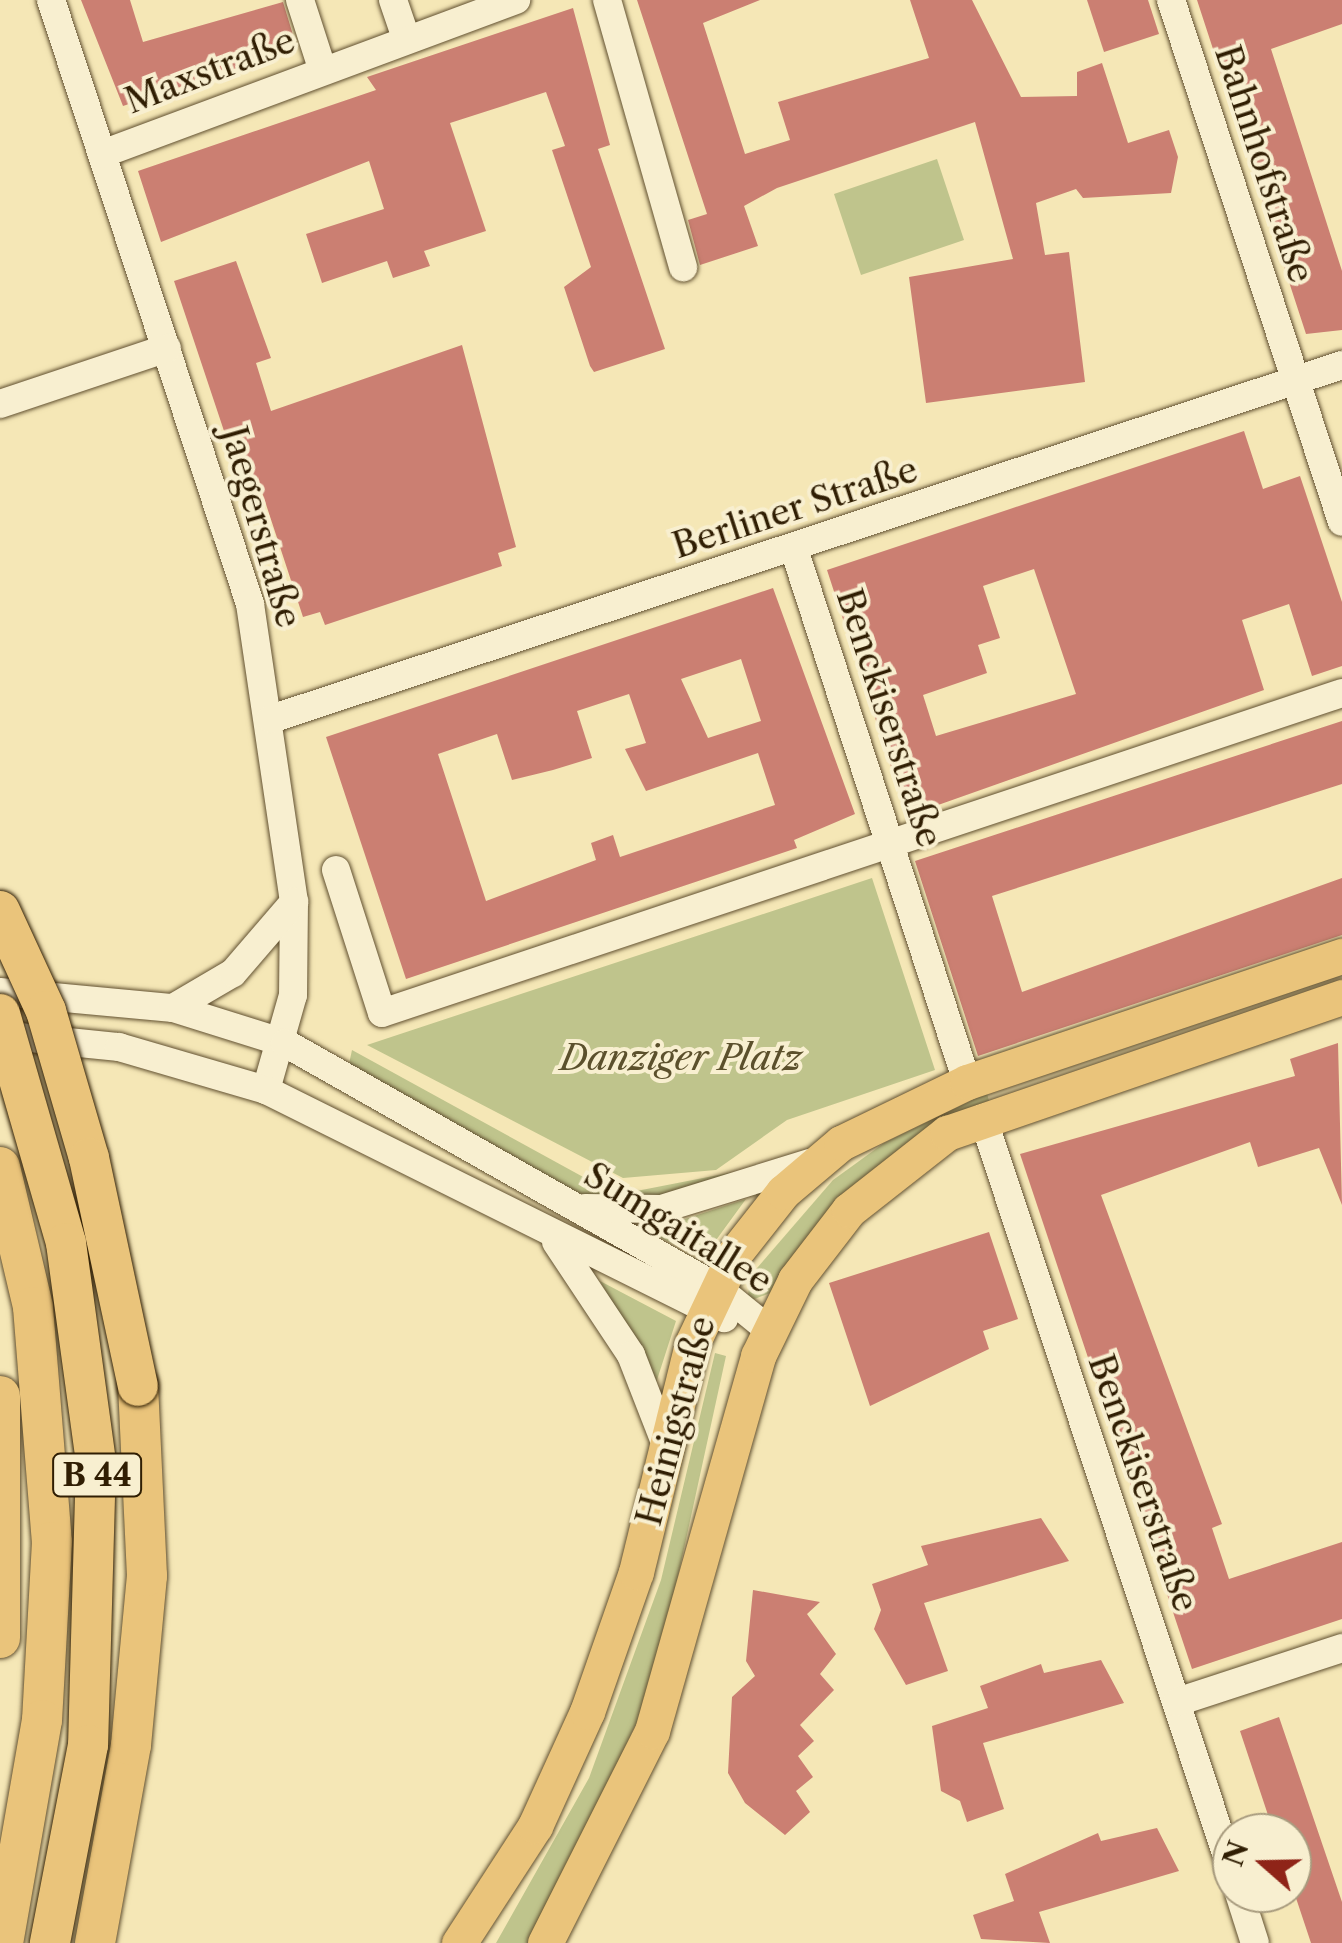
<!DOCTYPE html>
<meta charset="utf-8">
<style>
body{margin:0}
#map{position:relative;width:1342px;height:1943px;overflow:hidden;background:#f5e7b6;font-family:"Libre Caslon Text",serif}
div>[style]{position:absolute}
.green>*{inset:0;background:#bfc48c}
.building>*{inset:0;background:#cb7f72}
.roads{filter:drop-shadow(0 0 2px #615030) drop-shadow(0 0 2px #615030)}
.minor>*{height:28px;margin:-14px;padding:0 14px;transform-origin:14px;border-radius:14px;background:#f8efd0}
.major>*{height:35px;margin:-17.5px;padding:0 17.5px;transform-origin:17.5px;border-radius:17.5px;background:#eac47b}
.highway>*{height:40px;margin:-20px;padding:0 20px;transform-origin:20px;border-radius:20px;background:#eac47b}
.bridges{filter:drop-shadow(0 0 2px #301e03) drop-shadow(0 0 2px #301e03)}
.highway-bridge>*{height:40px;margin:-20px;padding:0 20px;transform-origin:20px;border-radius:20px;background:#eac47b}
span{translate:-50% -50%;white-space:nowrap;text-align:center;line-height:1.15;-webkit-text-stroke:8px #f8efd0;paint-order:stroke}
.shield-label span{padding:2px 8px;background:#f8efd0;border:2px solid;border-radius:8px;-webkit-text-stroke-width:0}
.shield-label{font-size:32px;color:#301e03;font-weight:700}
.street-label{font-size:35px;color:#301e03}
.park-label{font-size:35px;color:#5b502c;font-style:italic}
.north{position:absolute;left:1212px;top:1813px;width:100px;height:100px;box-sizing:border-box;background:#f8efd0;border:2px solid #a89b7e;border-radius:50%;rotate:290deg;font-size:28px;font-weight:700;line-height:40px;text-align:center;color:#301e03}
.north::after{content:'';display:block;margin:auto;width:35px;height:45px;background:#8f2418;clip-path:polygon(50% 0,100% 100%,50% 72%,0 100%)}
</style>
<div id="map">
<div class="green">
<i style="clip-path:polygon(937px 159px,964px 240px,861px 275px,834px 194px)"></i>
<i style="clip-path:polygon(872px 878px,935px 1070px,787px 1120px,716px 1170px,623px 1178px,367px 1045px)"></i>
<i style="clip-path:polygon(352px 1050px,616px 1195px,744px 1170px,680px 1194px,599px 1202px,517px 1165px,349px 1064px)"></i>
<i style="clip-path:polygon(987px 1093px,990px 1105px,770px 1293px,747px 1302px,751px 1275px,833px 1180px,884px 1143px)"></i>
<i style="clip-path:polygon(746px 1199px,703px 1258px,640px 1228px,676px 1222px)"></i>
<i style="clip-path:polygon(600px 1281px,676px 1321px,656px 1383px,641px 1354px)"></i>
<i style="clip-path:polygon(715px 1353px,726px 1356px,654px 1686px,532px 1943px,496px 1943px,589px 1778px,661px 1580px)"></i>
</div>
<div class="building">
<i style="clip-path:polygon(81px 0,130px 0,143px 42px,283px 2px,297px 48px,123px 106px)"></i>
<i style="clip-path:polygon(637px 0,760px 0,703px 23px,745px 154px,790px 140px,778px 102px,929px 58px,910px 0,972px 0,1021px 97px,1077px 96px,1077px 72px,1102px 63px,1128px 143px,1169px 130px,1178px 157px,1171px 193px,1083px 198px,1076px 189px,1036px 203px,1045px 255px,1069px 252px,1085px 382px,926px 403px,909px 277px,1013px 259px,975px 122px,777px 188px,744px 206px,758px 246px,700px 265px,688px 220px,707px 214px)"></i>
<i style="clip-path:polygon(1087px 0,1148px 0,1159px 34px,1104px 52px)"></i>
<i style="clip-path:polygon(1197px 0,1342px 0,1342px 24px,1271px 49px,1342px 271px,1342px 330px,1306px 334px)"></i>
<i style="clip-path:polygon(573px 8px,610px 145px,598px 149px,665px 349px,594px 372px,590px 366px,564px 287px,591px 267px,552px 150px,565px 146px,546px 92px,450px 123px,486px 231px,424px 251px,430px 266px,393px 278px,387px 261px,322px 283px,306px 234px,384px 209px,369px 161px,161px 242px,138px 171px,376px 90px,367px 77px)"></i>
<i style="clip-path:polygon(236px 261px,271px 358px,256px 363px,271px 411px,462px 345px,516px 547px,498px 553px,502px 566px,325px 625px,320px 612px,303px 617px,259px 483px,243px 488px,174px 281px)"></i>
<i style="clip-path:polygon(evenodd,1244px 431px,1263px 489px,1300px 476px,1342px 602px,1342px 666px,1312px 676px,1289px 604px,1242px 620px,1264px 690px,907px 816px,827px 570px,1244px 431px,1034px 569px,1076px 694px,936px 736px,923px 695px,987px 673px,978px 645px,1000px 638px,983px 586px,1034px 569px)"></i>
<i style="clip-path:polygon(evenodd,773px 588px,855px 814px,794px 840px,797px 848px,406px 979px,326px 737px,773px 588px,741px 659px,761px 721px,708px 738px,681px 679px,741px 659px,773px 588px,629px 694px,646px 743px,625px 749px,646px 791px,758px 753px,775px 805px,620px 857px,613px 835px,591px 843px,596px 860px,486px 901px,438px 754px,497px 734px,512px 780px,553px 770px,592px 758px,577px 711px,629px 694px)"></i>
<i style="clip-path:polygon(1342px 721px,1342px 784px,992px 896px,1022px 992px,1342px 878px,1342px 935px,978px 1056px,915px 861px)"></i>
<i style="clip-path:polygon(1338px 1043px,1342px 1205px,1319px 1148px,1258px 1167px,1250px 1142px,1101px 1195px,1222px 1524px,1212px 1528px,1229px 1579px,1342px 1542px,1342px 1619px,1192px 1669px,1020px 1154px,1295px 1076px,1290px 1059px)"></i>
<i style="clip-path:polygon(989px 1232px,1018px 1319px,983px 1331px,989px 1349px,870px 1406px,829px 1283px)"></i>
<i style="clip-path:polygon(1041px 1518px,1069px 1561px,924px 1603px,948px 1671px,906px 1685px,874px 1629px,881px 1610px,872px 1584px,928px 1565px,921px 1546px)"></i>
<i style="clip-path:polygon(753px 1590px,820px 1602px,807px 1614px,836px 1654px,820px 1674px,834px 1690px,800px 1725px,814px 1741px,798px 1756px,813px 1777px,796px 1791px,810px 1812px,785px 1835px,745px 1803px,728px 1773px,732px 1697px,755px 1676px,746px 1661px)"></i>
<i style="clip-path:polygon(1101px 1660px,1124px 1703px,983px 1743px,1004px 1809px,967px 1822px,960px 1801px,941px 1791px,932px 1726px,988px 1708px,980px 1686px,1041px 1664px,1044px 1673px)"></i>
<i style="clip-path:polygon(1279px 1717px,1342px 1902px,1342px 1943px,1311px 1943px,1292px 1886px,1292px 1833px,1274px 1833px,1240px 1731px)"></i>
<i style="clip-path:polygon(1157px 1828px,1179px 1871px,1039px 1912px,1050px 1943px,981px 1939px,973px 1915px,1014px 1901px,1005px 1874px,1098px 1833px,1101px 1841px)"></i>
</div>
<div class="roads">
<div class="minor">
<i style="left:51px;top:0;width:636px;rotate:71.76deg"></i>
<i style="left:250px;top:604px;width:301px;rotate:81.6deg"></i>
<i style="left:294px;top:902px;width:93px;rotate:90.6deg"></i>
<i style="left:293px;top:995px;width:99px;rotate:105.9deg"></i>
<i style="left:300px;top:0;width:71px;rotate:72.1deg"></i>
<i style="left:393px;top:0;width:40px;rotate:71.1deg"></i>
<i style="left:607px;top:0;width:278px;rotate:74.1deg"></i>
<i style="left:1171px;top:0;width:549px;rotate:71.86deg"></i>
<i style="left:102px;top:154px;width:442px;rotate:-20.4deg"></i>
<i style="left:0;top:404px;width:176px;rotate:-18.5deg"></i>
<i style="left:794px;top:549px;width:560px;rotate:72.02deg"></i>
<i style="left:271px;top:719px;width:1128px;rotate:-18.29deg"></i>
<i style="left:336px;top:870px;width:150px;rotate:72.2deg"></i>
<i style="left:382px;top:1013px;width:1012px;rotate:-18.43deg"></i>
<i style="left:0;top:992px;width:174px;rotate:5.3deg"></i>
<i style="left:173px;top:1008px;width:117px;rotate:17.4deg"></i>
<i style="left:285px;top:1043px;width:495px;rotate:29.5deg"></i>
<i style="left:716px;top:1287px;width:68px;rotate:39.1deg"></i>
<i style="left:173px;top:1008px;width:69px;rotate:-30.3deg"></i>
<i style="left:233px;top:973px;width:94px;rotate:-49.3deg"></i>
<i style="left:0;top:1035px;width:120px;rotate:5.8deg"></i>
<i style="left:119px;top:1047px;width:153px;rotate:16.3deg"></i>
<i style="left:266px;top:1090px;width:512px;rotate:26.46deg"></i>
<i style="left:983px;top:1118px;width:794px;rotate:71.72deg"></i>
<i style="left:585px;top:1208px;width:76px;rotate:0.8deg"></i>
<i style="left:661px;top:1209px;width:156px;rotate:-17.2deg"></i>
<i style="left:556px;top:1242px;width:136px;rotate:56.4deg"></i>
<i style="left:631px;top:1355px;width:93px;rotate:68.7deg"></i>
<i style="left:1177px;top:1702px;width:174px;rotate:-18.1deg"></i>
<i style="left:1239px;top:1893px;width:52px;rotate:72.3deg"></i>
</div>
<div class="major">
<i style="left:459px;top:1943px;width:140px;rotate:-57deg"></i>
<i style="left:535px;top:1826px;width:125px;rotate:-65.5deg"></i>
<i style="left:587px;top:1712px;width:148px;rotate:-70.7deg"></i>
<i style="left:636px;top:1572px;width:235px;rotate:-76.2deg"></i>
<i style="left:692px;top:1344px;width:101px;rotate:-64.7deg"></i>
<i style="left:735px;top:1253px;width:78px;rotate:-51.8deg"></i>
<i style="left:783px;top:1192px;width:76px;rotate:-40.2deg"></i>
<i style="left:841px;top:1143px;width:140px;rotate:-25.8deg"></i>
<i style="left:967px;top:1082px;width:396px;rotate:-18.6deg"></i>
<i style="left:545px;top:1943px;width:237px;rotate:-63.2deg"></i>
<i style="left:652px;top:1731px;width:390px;rotate:-74.2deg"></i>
<i style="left:758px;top:1356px;width:85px;rotate:-64deg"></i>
<i style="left:795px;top:1280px;width:88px;rotate:-52.4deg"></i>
<i style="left:849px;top:1210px;width:125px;rotate:-38.2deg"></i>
<i style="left:947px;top:1133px;width:418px;rotate:-19deg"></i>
</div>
<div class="highway">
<i style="left:0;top:1167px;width:144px;rotate:76.7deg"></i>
<i style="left:33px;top:1307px;width:236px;rotate:85.4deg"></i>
<i style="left:52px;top:1542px;width:178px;rotate:93.2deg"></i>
<i style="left:42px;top:1720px;width:226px;rotate:99.9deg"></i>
<i style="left:0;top:1396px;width:242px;rotate:90deg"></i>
<i style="left:95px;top:1943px;width:201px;rotate:-79.7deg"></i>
<i style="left:131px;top:1745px;width:170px;rotate:-84.6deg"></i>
<i style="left:147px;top:1576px;width:190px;rotate:-92.7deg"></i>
</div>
</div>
<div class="bridges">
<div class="highway-bridge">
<i style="left:0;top:911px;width:110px;rotate:65.3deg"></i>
<i style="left:46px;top:1011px;width:153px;rotate:73.7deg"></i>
<i style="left:89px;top:1158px;width:233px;rotate:77.9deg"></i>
<i style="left:0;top:1014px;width:238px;rotate:73.9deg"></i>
<i style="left:66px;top:1243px;width:220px;rotate:82.2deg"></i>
<i style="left:96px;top:1461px;width:284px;rotate:91.6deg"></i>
<i style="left:88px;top:1745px;width:202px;rotate:100.9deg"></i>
</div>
</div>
<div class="shield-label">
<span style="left:97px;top:1475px">B 44</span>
</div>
<div class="street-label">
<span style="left:210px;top:71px;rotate:-21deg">Maxstraße</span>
<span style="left:1264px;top:164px;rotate:72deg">Bahnhofstraße</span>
<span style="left:795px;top:508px;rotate:-18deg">Berliner Straße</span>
<span style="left:261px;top:527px;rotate:74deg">Jaegerstraße</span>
<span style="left:889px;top:718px;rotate:72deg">Benckiserstraße</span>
<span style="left:678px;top:1228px;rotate:32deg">Sumgaitallee</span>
<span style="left:676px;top:1421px;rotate:-75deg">Heinigstraße</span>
<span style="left:1143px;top:1483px;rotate:71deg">Benckiserstraße</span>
</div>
<div class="park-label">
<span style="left:681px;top:1058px">Danziger Platz</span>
</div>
<div class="north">N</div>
</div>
